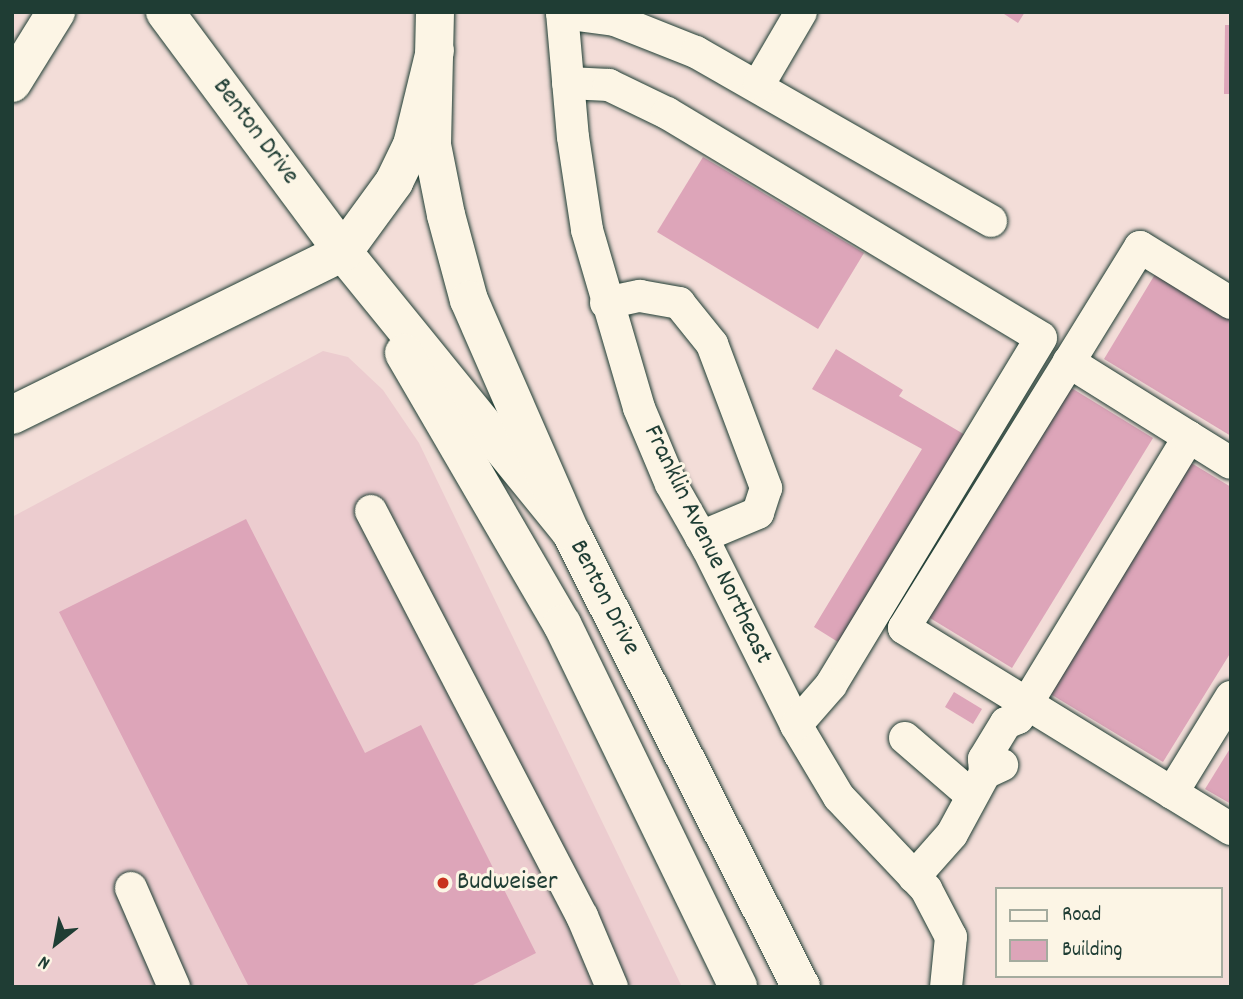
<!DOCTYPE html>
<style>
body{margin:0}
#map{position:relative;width:1243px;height:999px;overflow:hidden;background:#f3ddd8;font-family:Dekko,sans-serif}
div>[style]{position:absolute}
.built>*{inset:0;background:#eccccf}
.building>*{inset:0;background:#dda5b9}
.roads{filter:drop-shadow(0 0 2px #1f3d34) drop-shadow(0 0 2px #1f3d34)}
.minor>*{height:32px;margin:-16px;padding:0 16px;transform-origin:16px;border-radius:16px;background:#fcf5e5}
.major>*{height:38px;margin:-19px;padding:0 19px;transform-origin:19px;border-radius:19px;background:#fcf5e5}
.highway>*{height:38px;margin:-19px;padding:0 19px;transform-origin:19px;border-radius:19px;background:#fcf5e5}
.dots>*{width:19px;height:19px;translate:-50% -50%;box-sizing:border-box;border:4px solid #fcf5e5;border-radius:50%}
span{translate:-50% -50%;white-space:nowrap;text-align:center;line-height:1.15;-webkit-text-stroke:6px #fcf5e5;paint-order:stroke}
.street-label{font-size:26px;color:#1f3d34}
.poi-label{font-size:26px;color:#1f3d34}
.left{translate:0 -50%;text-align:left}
.frame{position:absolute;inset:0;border:14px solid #1f3d34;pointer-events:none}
.legend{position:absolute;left:995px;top:887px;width:228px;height:91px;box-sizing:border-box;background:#fcf5e5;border:2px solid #a4ab9e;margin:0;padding:9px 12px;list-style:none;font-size:21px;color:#1f3d34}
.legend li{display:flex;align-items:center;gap:14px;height:35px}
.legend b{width:35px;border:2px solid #a4ab9e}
.north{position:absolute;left:21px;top:908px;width:70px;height:70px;-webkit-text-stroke:5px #fcf5e5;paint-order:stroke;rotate:211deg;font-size:19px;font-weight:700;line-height:28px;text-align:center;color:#1f3d34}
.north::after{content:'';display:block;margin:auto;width:24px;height:32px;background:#1f3d34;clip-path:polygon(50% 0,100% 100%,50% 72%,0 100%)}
</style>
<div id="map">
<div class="built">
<i style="clip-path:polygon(323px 351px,348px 357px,383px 390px,419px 443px,682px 987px,12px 987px,12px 517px)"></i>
</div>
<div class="building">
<i style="clip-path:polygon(1001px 12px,1025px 12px,1018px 23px)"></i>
<i style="clip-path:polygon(1225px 25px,1231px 25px,1231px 94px,1224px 94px)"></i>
<i style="clip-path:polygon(703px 157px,864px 253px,818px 329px,657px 232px)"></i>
<i style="clip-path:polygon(1157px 271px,1231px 316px,1231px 436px,1104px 359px)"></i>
<i style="clip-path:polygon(836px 349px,903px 390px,899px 396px,972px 439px,846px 647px,814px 627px,922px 449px,812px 389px)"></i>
<i style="clip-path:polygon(1065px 384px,1153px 438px,1012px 668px,925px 615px)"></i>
<i style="clip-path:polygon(1188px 461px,1231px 487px,1231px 652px,1163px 762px,1047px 692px)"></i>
<i style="clip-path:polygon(246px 519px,365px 753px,421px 725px,536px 953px,469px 987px,249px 987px,59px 612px)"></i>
<i style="clip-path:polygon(954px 692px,982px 709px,973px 724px,945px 707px)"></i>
<i style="clip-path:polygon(1231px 747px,1231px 804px,1205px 789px)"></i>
</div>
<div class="roads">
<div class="minor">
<i style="left:562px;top:12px;width:125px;rotate:85deg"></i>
<i style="left:573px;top:137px;width:94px;rotate:81.4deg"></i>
<i style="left:587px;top:230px;width:185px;rotate:73.7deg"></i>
<i style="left:639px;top:408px;width:82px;rotate:67.2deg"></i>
<i style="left:671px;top:484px;width:73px;rotate:60.3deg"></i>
<i style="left:707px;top:547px;width:199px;rotate:63.4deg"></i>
<i style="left:796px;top:725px;width:84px;rotate:59.2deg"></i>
<i style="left:839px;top:797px;width:127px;rotate:46.6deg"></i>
<i style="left:926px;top:889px;width:54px;rotate:62.5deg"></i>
<i style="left:951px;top:937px;width:50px;rotate:95.7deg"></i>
<i style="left:562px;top:13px;width:53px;rotate:7.5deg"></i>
<i style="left:615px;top:20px;width:87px;rotate:21.6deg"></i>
<i style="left:696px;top:52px;width:340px;rotate:29.8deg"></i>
<i style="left:568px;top:83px;width:41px;rotate:2.8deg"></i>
<i style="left:609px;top:85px;width:64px;rotate:25.8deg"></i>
<i style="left:667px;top:113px;width:436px;rotate:31deg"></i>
<i style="left:1041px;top:338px;width:406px;rotate:121.2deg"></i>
<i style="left:831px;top:685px;width:53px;rotate:131.2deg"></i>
<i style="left:759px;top:84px;width:83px;rotate:-59.7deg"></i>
<i style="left:606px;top:303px;width:35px;rotate:-12deg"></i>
<i style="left:640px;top:296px;width:40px;rotate:10deg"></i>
<i style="left:679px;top:303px;width:53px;rotate:51.2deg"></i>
<i style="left:712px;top:344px;width:154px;rotate:69.4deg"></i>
<i style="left:766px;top:488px;width:26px;rotate:108deg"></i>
<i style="left:758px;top:513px;width:62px;rotate:157.2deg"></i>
<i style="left:1069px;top:362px;width:313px;rotate:121.8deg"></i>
<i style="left:904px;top:628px;width:384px;rotate:31.6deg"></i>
<i style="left:1189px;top:437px;width:49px;rotate:31.8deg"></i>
<i style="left:371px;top:511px;width:457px;rotate:62.5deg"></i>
<i style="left:582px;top:916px;width:77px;rotate:67.1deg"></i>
<i style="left:905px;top:738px;width:87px;rotate:40.8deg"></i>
<i style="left:985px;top:773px;width:14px;rotate:-94deg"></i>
<i style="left:984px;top:759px;width:42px;rotate:-58.6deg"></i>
<i style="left:1006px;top:723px;width:13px;rotate:-23deg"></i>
<i style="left:1018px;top:718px;width:329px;rotate:-58.7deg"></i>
<i style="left:1189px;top:437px;width:142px;rotate:-148deg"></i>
<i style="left:1069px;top:362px;width:135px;rotate:-58.3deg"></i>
<i style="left:1140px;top:247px;width:107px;rotate:31.6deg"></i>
<i style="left:1172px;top:793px;width:113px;rotate:-58.4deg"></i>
<i style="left:914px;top:877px;width:57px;rotate:-48.5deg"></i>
<i style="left:952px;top:834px;width:69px;rotate:-61.6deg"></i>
<i style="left:985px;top:773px;width:19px;rotate:-25deg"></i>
<i style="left:131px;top:888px;width:108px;rotate:66.5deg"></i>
</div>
<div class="major">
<i style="left:165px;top:12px;width:299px;rotate:53.4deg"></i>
<i style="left:343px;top:252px;width:360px;rotate:50.9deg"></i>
<i style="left:570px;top:531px;width:511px;rotate:63.13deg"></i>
<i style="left:404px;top:353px;width:314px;rotate:59.8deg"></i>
<i style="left:562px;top:624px;width:403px;rotate:64.1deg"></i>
</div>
<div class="highway">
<i style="left:435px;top:12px;width:133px;rotate:91.3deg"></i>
<i style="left:432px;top:145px;width:71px;rotate:78.7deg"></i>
<i style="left:446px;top:215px;width:88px;rotate:74.9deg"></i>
<i style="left:469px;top:300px;width:252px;rotate:66.4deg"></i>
<i style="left:12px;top:83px;width:84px;rotate:-58.2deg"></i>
<i style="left:12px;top:415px;width:369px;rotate:-26.2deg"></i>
<i style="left:343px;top:252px;width:87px;rotate:-53.9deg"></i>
<i style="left:394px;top:182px;width:41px;rotate:-64.1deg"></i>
<i style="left:412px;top:145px;width:97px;rotate:-76.3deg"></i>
</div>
</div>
<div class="dots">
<i style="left:443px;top:883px;background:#c8321e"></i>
</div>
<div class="street-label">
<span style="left:255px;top:132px;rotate:53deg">Benton Drive</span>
<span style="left:707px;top:545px;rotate:64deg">Franklin Avenue Northeast</span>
<span style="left:604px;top:598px;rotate:63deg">Benton Drive</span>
</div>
<div class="poi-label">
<span class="left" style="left:457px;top:883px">Budweiser</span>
</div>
<div class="frame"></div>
<ul class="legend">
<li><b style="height:9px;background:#fcf5e5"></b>Road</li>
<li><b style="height:19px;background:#dda5b9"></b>Building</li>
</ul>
<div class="north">N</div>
</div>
